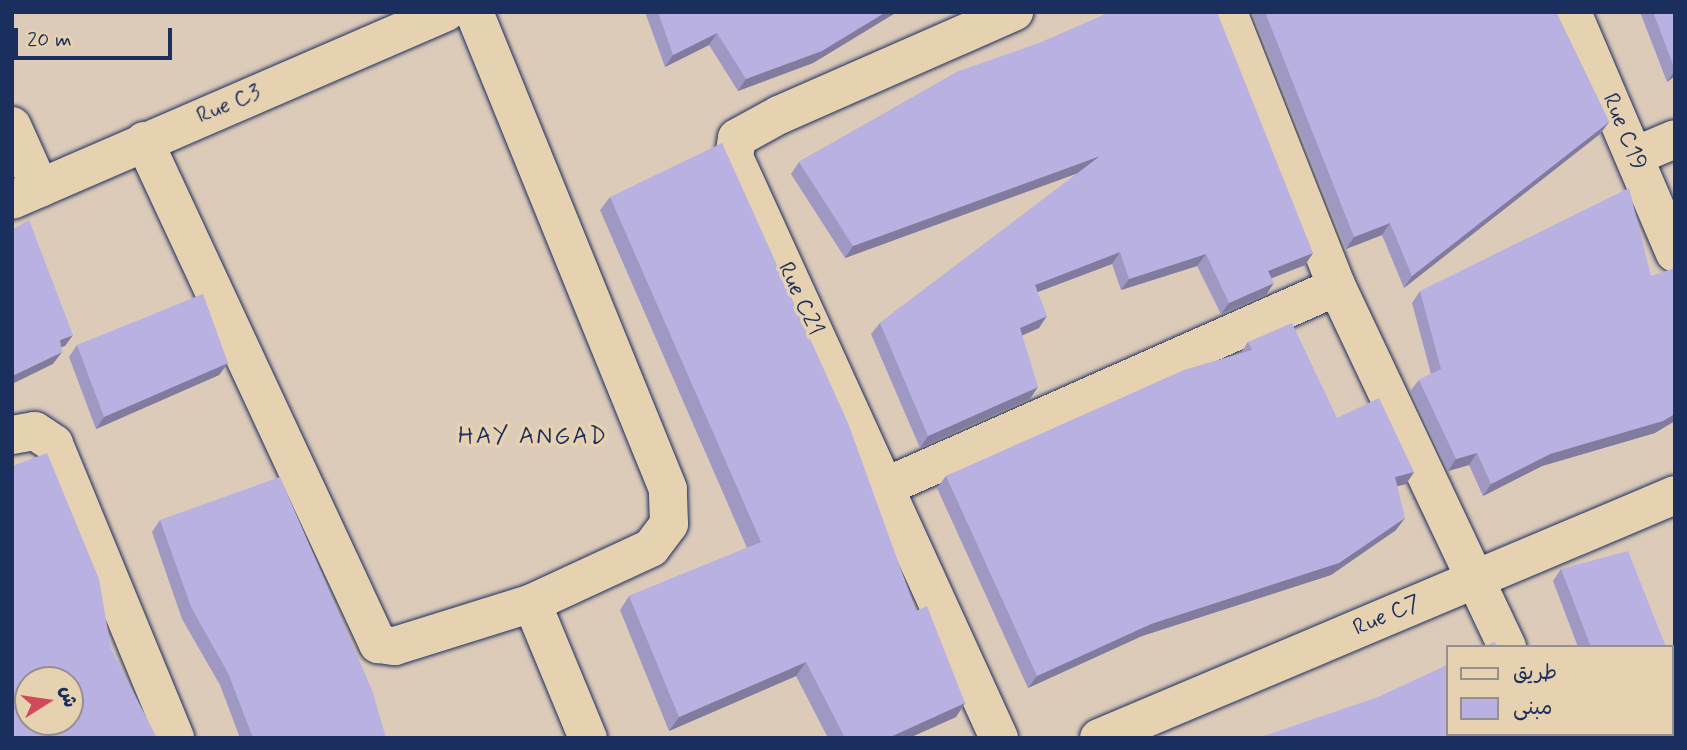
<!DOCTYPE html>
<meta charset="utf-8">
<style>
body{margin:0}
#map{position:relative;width:1687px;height:750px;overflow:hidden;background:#ddcbba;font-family:Mynerve,"Playpen Sans Arabic",sans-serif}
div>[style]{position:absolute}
.roads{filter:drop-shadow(0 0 2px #1b2f5e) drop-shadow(0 0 2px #1b2f5e)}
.minor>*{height:38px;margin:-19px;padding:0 19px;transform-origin:19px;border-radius:19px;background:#e6d1b0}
.wall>*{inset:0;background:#9e98c2}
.shaded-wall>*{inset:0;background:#817c9e}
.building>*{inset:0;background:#b8b1e2}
span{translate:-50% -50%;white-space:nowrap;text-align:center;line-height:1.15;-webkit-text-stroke:7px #e6d1b0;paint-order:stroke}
.street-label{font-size:23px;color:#1b2f5e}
.neighbourhood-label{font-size:24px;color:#1b2f5e;letter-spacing:2px}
.frame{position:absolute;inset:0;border:14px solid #1b2f5e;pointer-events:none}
.legend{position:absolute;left:1446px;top:645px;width:228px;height:91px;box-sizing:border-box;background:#e6d1b0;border:2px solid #95908f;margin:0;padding:9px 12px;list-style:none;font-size:21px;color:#1b2f5e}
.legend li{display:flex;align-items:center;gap:14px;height:35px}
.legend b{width:35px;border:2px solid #95908f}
.north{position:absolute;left:14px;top:666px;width:70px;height:70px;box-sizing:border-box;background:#e6d1b0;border:2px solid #95908f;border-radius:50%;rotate:78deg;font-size:19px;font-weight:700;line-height:28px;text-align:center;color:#1b2f5e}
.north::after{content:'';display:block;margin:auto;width:24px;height:32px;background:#d1495b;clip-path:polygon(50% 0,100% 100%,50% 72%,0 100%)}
.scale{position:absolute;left:14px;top:28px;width:158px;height:32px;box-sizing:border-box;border:4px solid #1b2f5e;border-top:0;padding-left:9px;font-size:21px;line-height:24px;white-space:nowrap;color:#1b2f5e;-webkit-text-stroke:5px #e6d1b0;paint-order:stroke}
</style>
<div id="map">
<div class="roads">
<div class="minor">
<i style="left:1228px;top:12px;width:296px;rotate:68.4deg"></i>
<i style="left:1337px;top:287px;width:398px;rotate:64.7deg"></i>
<i style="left:1572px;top:12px;width:262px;rotate:66.9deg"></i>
<i style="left:12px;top:126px;width:68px;rotate:65.7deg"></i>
<i style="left:144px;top:141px;width:555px;rotate:65.05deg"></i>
<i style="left:378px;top:644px;width:17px;rotate:7deg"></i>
<i style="left:395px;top:646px;width:144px;rotate:-17.4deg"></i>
<i style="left:532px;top:603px;width:131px;rotate:-24.8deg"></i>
<i style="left:651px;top:548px;width:30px;rotate:-53deg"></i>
<i style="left:669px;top:524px;width:35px;rotate:-92deg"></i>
<i style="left:668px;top:489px;width:515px;rotate:-112.13deg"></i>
<i style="left:1635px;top:156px;width:43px;rotate:-23deg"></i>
<i style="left:12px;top:200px;width:473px;rotate:-23.4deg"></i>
<i style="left:12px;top:435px;width:23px;rotate:-10deg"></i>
<i style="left:35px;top:431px;width:23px;rotate:34deg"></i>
<i style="left:54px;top:444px;width:318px;rotate:67.6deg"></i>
<i style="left:887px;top:486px;width:492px;rotate:-23.9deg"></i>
<i style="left:532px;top:603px;width:146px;rotate:67.5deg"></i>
<i style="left:1545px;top:734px;width:4px;rotate:63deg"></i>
<i style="left:999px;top:738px;width:639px;rotate:-114.52deg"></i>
<i style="left:734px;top:157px;width:19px;rotate:-81deg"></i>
<i style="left:737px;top:138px;width:48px;rotate:-28.7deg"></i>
<i style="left:779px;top:115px;width:257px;rotate:-23.7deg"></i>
<i style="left:1099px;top:738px;width:625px;rotate:-22.87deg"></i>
</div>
</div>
<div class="wall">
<i style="clip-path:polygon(645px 12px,897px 12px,813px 63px,738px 91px,709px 45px,665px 67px)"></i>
<i style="clip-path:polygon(1252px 12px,1556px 12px,1609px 122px,1600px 134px,1404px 288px,1382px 235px,1346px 249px)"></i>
<i style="clip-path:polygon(1640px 12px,1675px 12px,1675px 76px,1667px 82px)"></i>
<i style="clip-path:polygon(959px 71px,1313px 253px,1305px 265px,1272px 278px,1266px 295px,1221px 314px,1197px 266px,1121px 290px,1112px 264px,1038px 292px,1039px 328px,1022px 335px,1030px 399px,920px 448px,871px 334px,880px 323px,1078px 173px,845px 258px,791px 174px,799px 162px)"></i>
<i style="clip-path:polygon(610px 197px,916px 611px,965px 703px,956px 717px,909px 738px,828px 738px,796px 676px,669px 731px,620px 610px,629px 596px,747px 548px,600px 210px)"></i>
<i style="clip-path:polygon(1420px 291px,1655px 433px,1542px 466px,1483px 496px,1469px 465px,1448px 471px,1410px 391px,1419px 380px,1431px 374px,1412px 303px)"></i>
<i style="clip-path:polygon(1248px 342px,1337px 418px,1414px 472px,1406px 484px,1397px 486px,1396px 530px,1331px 575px,1142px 636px,1028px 688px,937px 488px,946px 476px,1240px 354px)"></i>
<i style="clip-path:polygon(77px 345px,228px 363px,219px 375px,96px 429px,69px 357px)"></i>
<i style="clip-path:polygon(160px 520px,386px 738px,240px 738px,220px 685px,182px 619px,152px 532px)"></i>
<i style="clip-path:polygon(1561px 569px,1666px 647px,1578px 647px,1553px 581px)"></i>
<i style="clip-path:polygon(1612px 734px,1671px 734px,1675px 738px,1613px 738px)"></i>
</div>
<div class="shaded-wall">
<i style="clip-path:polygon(886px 12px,897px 12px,813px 63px,738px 91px,746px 79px)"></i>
<i style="clip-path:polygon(717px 33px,709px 45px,665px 67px,673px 55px)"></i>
<i style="clip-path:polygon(1675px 70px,1675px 76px,1667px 82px)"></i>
<i style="clip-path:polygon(1609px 122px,1600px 134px,1404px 288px,1412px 276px)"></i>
<i style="clip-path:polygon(1100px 156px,1092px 168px,845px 258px,853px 246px)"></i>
<i style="clip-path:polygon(1390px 223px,1382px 235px,1346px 249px,1354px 237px)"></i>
<i style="clip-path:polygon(1120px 252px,1112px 264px,1027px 296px,1035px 285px)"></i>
<i style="clip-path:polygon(1313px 253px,1305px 265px,1260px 283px,1268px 271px)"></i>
<i style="clip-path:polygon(1206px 254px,1197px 266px,1121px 290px,1129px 279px)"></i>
<i style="clip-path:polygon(1274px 283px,1266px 295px,1221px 314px,1229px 303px)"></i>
<i style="clip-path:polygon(1047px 316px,1039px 328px,1012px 340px,1020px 328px)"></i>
<i style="clip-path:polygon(73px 335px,65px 346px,51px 351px,60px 340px)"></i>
<i style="clip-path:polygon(62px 352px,53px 364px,12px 384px,12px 376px)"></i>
<i style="clip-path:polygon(228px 363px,219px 375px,96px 429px,104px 417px)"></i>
<i style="clip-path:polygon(1038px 387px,1030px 399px,920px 448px,928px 436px)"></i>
<i style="clip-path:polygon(1675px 414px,1675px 421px,1655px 433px,1542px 466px,1483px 496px,1491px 484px,1550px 454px)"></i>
<i style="clip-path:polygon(1477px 453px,1469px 465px,1448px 471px,1456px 459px)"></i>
<i style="clip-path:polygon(1414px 472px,1406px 484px,1387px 489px,1395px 477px)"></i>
<i style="clip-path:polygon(1405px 518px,1396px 530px,1331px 575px,1142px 636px,1028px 688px,1037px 676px,1151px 624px)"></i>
<i style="clip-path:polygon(806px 662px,796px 676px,669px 731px,679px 717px)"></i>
<i style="clip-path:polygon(965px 703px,956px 717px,909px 738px,888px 738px)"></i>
</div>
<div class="building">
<i style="clip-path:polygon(658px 12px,886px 12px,822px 51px,746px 79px,717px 33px,673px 55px)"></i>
<i style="clip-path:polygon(1110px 12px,1217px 12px,1313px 253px,1268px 271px,1274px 283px,1229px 303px,1206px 254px,1129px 279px,1120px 252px,1035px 285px,1047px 316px,1020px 328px,1038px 387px,928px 436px,880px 323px,1100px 156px,853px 246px,799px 162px,959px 71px,1039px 43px)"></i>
<i style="clip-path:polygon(1265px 12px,1556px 12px,1609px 122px,1412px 276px,1390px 223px,1354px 237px)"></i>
<i style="clip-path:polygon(1653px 12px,1675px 12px,1675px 70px)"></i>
<i style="clip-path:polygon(722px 143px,848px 423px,916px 611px,927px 606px,965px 703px,888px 738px,845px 738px,806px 662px,679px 717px,629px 596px,761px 542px,610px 197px)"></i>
<i style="clip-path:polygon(1629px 188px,1651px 276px,1675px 268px,1675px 414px,1663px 421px,1550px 454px,1491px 484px,1477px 453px,1456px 459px,1419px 380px,1441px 369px,1420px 291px)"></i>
<i style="clip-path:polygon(29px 220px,73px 335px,60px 340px,62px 352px,12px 376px,12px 230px)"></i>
<i style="clip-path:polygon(203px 294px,228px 363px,104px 417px,77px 345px)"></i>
<i style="clip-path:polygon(1292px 323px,1337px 418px,1379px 398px,1414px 472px,1395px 477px,1405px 518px,1339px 563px,1151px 624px,1037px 676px,946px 476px,1184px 370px,1252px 350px,1248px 342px)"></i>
<i style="clip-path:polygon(evenodd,47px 453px,99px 579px,111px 649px,157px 738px,12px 738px,12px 466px,47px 453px,28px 680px,70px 680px,70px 722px,28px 722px,28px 680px)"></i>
<i style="clip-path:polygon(280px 477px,372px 690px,386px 738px,253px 738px,228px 673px,191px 607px,160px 520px)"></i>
<i style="clip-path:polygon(1628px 551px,1666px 647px,1591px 647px,1561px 569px)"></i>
<i style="clip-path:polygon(1494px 642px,1499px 647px,1485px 647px)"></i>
<i style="clip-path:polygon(1671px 659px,1675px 668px,1675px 738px,1626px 738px,1625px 734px,1671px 734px)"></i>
<i style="clip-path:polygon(1447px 665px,1447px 734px,1538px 734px,1540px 738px,1258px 738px,1378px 697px)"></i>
</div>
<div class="street-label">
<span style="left:229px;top:105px;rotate:-23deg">Rue C3</span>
<span style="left:1624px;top:132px;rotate:67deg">Rue C19</span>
<span style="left:800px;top:299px;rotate:65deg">Rue C21</span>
<span style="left:1387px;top:616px;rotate:-23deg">Rue C7</span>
</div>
<div class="neighbourhood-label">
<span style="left:533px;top:437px">HAY ANGAD</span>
</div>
<div class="frame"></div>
<ul class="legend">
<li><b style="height:9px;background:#e6d1b0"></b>طريق</li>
<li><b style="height:19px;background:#b8b1e2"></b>مبنى</li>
</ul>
<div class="north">ش</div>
<div class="scale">20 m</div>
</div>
